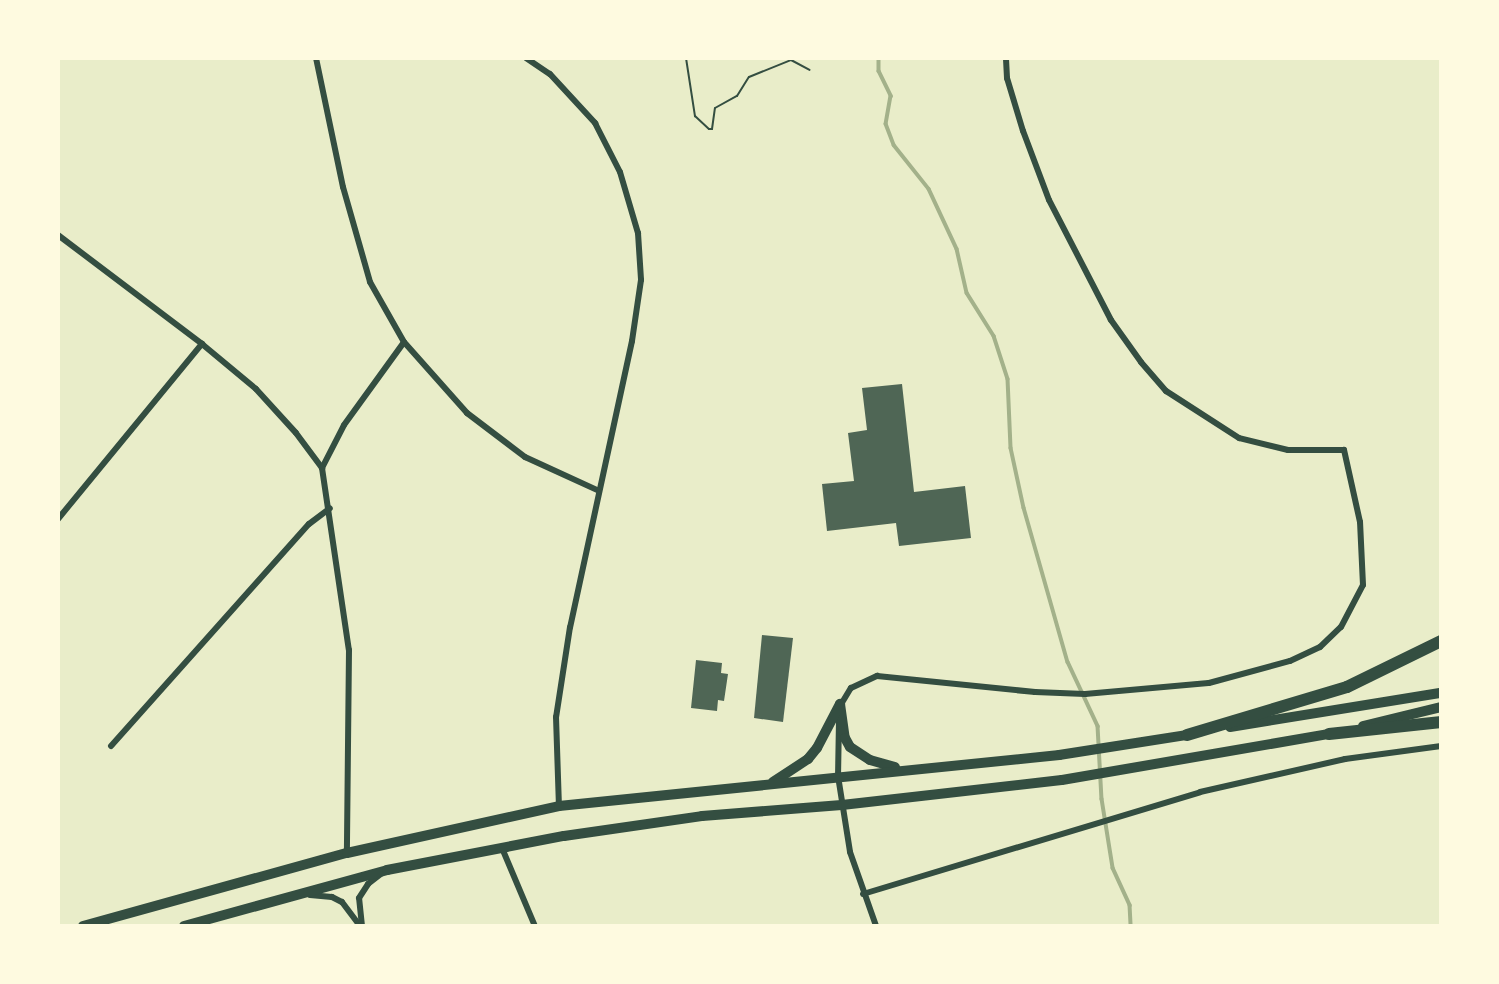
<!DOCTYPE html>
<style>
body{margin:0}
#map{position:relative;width:1499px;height:984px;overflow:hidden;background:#e9edc9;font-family:"Public Sans",sans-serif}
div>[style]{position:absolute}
.stream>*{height:3.5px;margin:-1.75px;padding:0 1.75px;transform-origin:1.75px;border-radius:1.75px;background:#a3b18a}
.building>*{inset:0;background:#4f6655}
.path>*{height:2px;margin:-1px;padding:0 1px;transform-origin:1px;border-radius:1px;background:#344e41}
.minor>*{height:6px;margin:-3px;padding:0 3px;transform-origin:3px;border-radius:3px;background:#344e41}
.primary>*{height:10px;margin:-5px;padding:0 5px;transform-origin:5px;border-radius:5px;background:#344e41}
.trunk>*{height:10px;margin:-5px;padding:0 5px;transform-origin:5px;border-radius:5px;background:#344e41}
.motorway>*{height:12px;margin:-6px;padding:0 6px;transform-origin:6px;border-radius:6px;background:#344e41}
span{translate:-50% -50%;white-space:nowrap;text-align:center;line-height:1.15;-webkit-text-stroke:5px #fefae0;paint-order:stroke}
.frame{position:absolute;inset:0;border:60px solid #fefae0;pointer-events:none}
</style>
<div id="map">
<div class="stream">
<i style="left:879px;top:58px;width:13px;rotate:90deg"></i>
<i style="left:879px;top:71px;width:28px;rotate:64deg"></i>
<i style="left:891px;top:96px;width:28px;rotate:100deg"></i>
<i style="left:886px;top:124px;width:22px;rotate:69deg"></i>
<i style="left:894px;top:145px;width:56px;rotate:51.5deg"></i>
<i style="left:929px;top:189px;width:66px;rotate:65deg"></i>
<i style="left:957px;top:249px;width:45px;rotate:77.2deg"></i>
<i style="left:967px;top:293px;width:51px;rotate:57.9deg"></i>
<i style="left:994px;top:336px;width:45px;rotate:72deg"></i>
<i style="left:1008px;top:379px;width:69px;rotate:87.5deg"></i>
<i style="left:1011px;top:448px;width:61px;rotate:77.8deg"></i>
<i style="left:1024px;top:508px;width:160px;rotate:74.1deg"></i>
<i style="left:1068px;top:662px;width:71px;rotate:64.9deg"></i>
<i style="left:1098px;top:726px;width:73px;rotate:86.9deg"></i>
<i style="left:1102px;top:799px;width:70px;rotate:80.9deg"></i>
<i style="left:1113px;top:868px;width:41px;rotate:65.3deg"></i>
<i style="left:1130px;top:905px;width:21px;rotate:87deg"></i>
</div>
<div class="building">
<i style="clip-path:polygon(902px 384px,914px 492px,965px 486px,971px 538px,899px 546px,896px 523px,827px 531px,822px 484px,854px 481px,848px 433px,867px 430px,862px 388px)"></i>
<i style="clip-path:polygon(762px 635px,793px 638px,783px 722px,754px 718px)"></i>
<i style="clip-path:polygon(696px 660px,722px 663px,721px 673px,728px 674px,724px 701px,718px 700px,717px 711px,691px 708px)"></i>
</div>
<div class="path">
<i style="left:686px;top:58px;width:59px;rotate:81.2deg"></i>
<i style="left:695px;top:116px;width:19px;rotate:43deg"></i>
<i style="left:709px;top:129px;width:3px"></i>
<i style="left:712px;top:129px;width:21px;rotate:-82deg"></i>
<i style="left:715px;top:108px;width:25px;rotate:-29deg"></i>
<i style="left:737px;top:96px;width:22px;rotate:-58deg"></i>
<i style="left:749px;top:77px;width:45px;rotate:-22deg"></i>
<i style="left:791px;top:60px;width:21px;rotate:28deg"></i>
</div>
<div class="minor">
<i style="left:316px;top:58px;width:132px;rotate:78.2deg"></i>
<i style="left:343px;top:187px;width:99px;rotate:74.1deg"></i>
<i style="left:370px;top:282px;width:69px;rotate:60.5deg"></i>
<i style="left:404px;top:342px;width:95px;rotate:48.4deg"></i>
<i style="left:467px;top:413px;width:73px;rotate:37.2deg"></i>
<i style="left:525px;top:457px;width:79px;rotate:24.6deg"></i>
<i style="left:526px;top:58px;width:29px;rotate:34deg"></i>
<i style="left:550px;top:74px;width:67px;rotate:47.4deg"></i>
<i style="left:595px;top:123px;width:55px;rotate:63deg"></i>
<i style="left:620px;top:172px;width:64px;rotate:73.6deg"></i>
<i style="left:638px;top:233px;width:47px;rotate:86.3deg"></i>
<i style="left:641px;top:280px;width:62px;rotate:98.4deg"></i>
<i style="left:632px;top:341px;width:293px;rotate:102.2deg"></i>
<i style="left:570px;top:627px;width:91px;rotate:98.8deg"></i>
<i style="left:556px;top:717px;width:89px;rotate:88.1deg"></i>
<i style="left:58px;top:235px;width:181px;rotate:37.1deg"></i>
<i style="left:202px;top:344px;width:70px;rotate:39.8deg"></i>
<i style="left:256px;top:389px;width:59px;rotate:47.7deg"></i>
<i style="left:296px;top:433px;width:44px;rotate:53.4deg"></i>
<i style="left:322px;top:468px;width:184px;rotate:81.6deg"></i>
<i style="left:349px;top:650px;width:203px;rotate:90.6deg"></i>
<i style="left:322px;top:468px;width:48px;rotate:-62.9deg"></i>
<i style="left:344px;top:425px;width:102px;rotate:-54.1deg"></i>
<i style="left:58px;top:519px;width:227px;rotate:-50.6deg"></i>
<i style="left:840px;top:706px;width:21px;rotate:-59deg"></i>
<i style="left:851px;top:688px;width:29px;rotate:-25deg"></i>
<i style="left:877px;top:676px;width:159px;rotate:5.8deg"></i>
<i style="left:1035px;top:692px;width:50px;rotate:2.3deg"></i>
<i style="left:1085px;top:694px;width:124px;rotate:-5.1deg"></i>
<i style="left:1209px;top:683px;width:84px;rotate:-15.2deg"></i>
<i style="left:1290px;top:661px;width:33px;rotate:-25deg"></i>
<i style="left:1320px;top:647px;width:29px;rotate:-44deg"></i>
<i style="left:1341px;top:627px;width:47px;rotate:-62.4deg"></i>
<i style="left:1363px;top:585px;width:63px;rotate:-92.7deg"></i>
<i style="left:1360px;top:522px;width:74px;rotate:-102.5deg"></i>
<i style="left:1344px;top:450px;width:56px;rotate:180deg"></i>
<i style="left:1288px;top:450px;width:50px;rotate:-166.2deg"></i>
<i style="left:1239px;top:438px;width:87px;rotate:-147.2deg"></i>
<i style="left:1166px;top:391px;width:38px;rotate:-131deg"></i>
<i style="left:1141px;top:362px;width:52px;rotate:-125.5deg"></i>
<i style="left:1111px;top:320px;width:135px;rotate:-117.3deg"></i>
<i style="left:1049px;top:200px;width:74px;rotate:-110.6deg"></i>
<i style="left:1023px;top:131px;width:55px;rotate:-106.8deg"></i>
<i style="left:1007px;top:78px;width:20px;rotate:-93deg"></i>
<i style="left:839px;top:720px;width:56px;rotate:91deg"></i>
<i style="left:838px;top:776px;width:77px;rotate:81deg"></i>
<i style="left:850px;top:852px;width:78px;rotate:70.6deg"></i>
<i style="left:111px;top:746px;width:297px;rotate:-48.3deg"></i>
<i style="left:309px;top:524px;width:26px;rotate:-37deg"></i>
<i style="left:502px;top:848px;width:85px;rotate:67.1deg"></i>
<i style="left:863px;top:894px;width:352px;rotate:-16.8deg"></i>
<i style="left:1200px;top:792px;width:149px;rotate:-12.8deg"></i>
<i style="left:1345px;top:759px;width:97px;rotate:-7.7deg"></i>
<i style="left:310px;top:895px;width:22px;rotate:5deg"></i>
<i style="left:332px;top:897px;width:11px;rotate:27deg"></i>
<i style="left:342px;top:902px;width:30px;rotate:53deg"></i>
<i style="left:362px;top:926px;width:28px;rotate:-96deg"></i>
<i style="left:359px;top:898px;width:17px;rotate:-57deg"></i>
<i style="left:368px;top:884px;width:16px;rotate:-38deg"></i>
</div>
<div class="primary">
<i style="left:1363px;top:726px;width:80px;rotate:-13.7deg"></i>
<i style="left:1230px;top:727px;width:214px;rotate:-9.2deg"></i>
</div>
<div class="trunk">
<i style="left:840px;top:704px;width:34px;rotate:82deg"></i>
<i style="left:845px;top:738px;width:10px;rotate:61deg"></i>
<i style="left:850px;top:747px;width:24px;rotate:33deg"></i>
<i style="left:870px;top:760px;width:26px;rotate:16deg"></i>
<i style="left:773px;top:782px;width:42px;rotate:-33.3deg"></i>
<i style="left:808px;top:759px;width:14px;rotate:-51deg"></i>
<i style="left:817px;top:748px;width:50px;rotate:-62.4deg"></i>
<i style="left:83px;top:926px;width:274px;rotate:-15.5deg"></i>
<i style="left:347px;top:853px;width:217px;rotate:-12.5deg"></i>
<i style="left:559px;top:806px;width:503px;rotate:-5.82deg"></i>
<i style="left:1059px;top:755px;width:130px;rotate:-8.9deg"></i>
<i style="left:184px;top:926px;width:211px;rotate:-15.4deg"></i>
<i style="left:387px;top:870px;width:180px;rotate:-10.9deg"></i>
<i style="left:564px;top:836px;width:139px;rotate:-8.2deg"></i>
<i style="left:702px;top:816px;width:140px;rotate:-4.5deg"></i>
<i style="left:842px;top:805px;width:221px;rotate:-6.5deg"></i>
<i style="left:1062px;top:780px;width:271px;rotate:-9.8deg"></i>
</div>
<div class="motorway">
<i style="left:1329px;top:734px;width:113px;rotate:-6.1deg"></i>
<i style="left:1187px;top:735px;width:167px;rotate:-16.7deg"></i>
<i style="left:1347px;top:687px;width:105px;rotate:-26.1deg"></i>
</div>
<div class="frame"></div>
</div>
